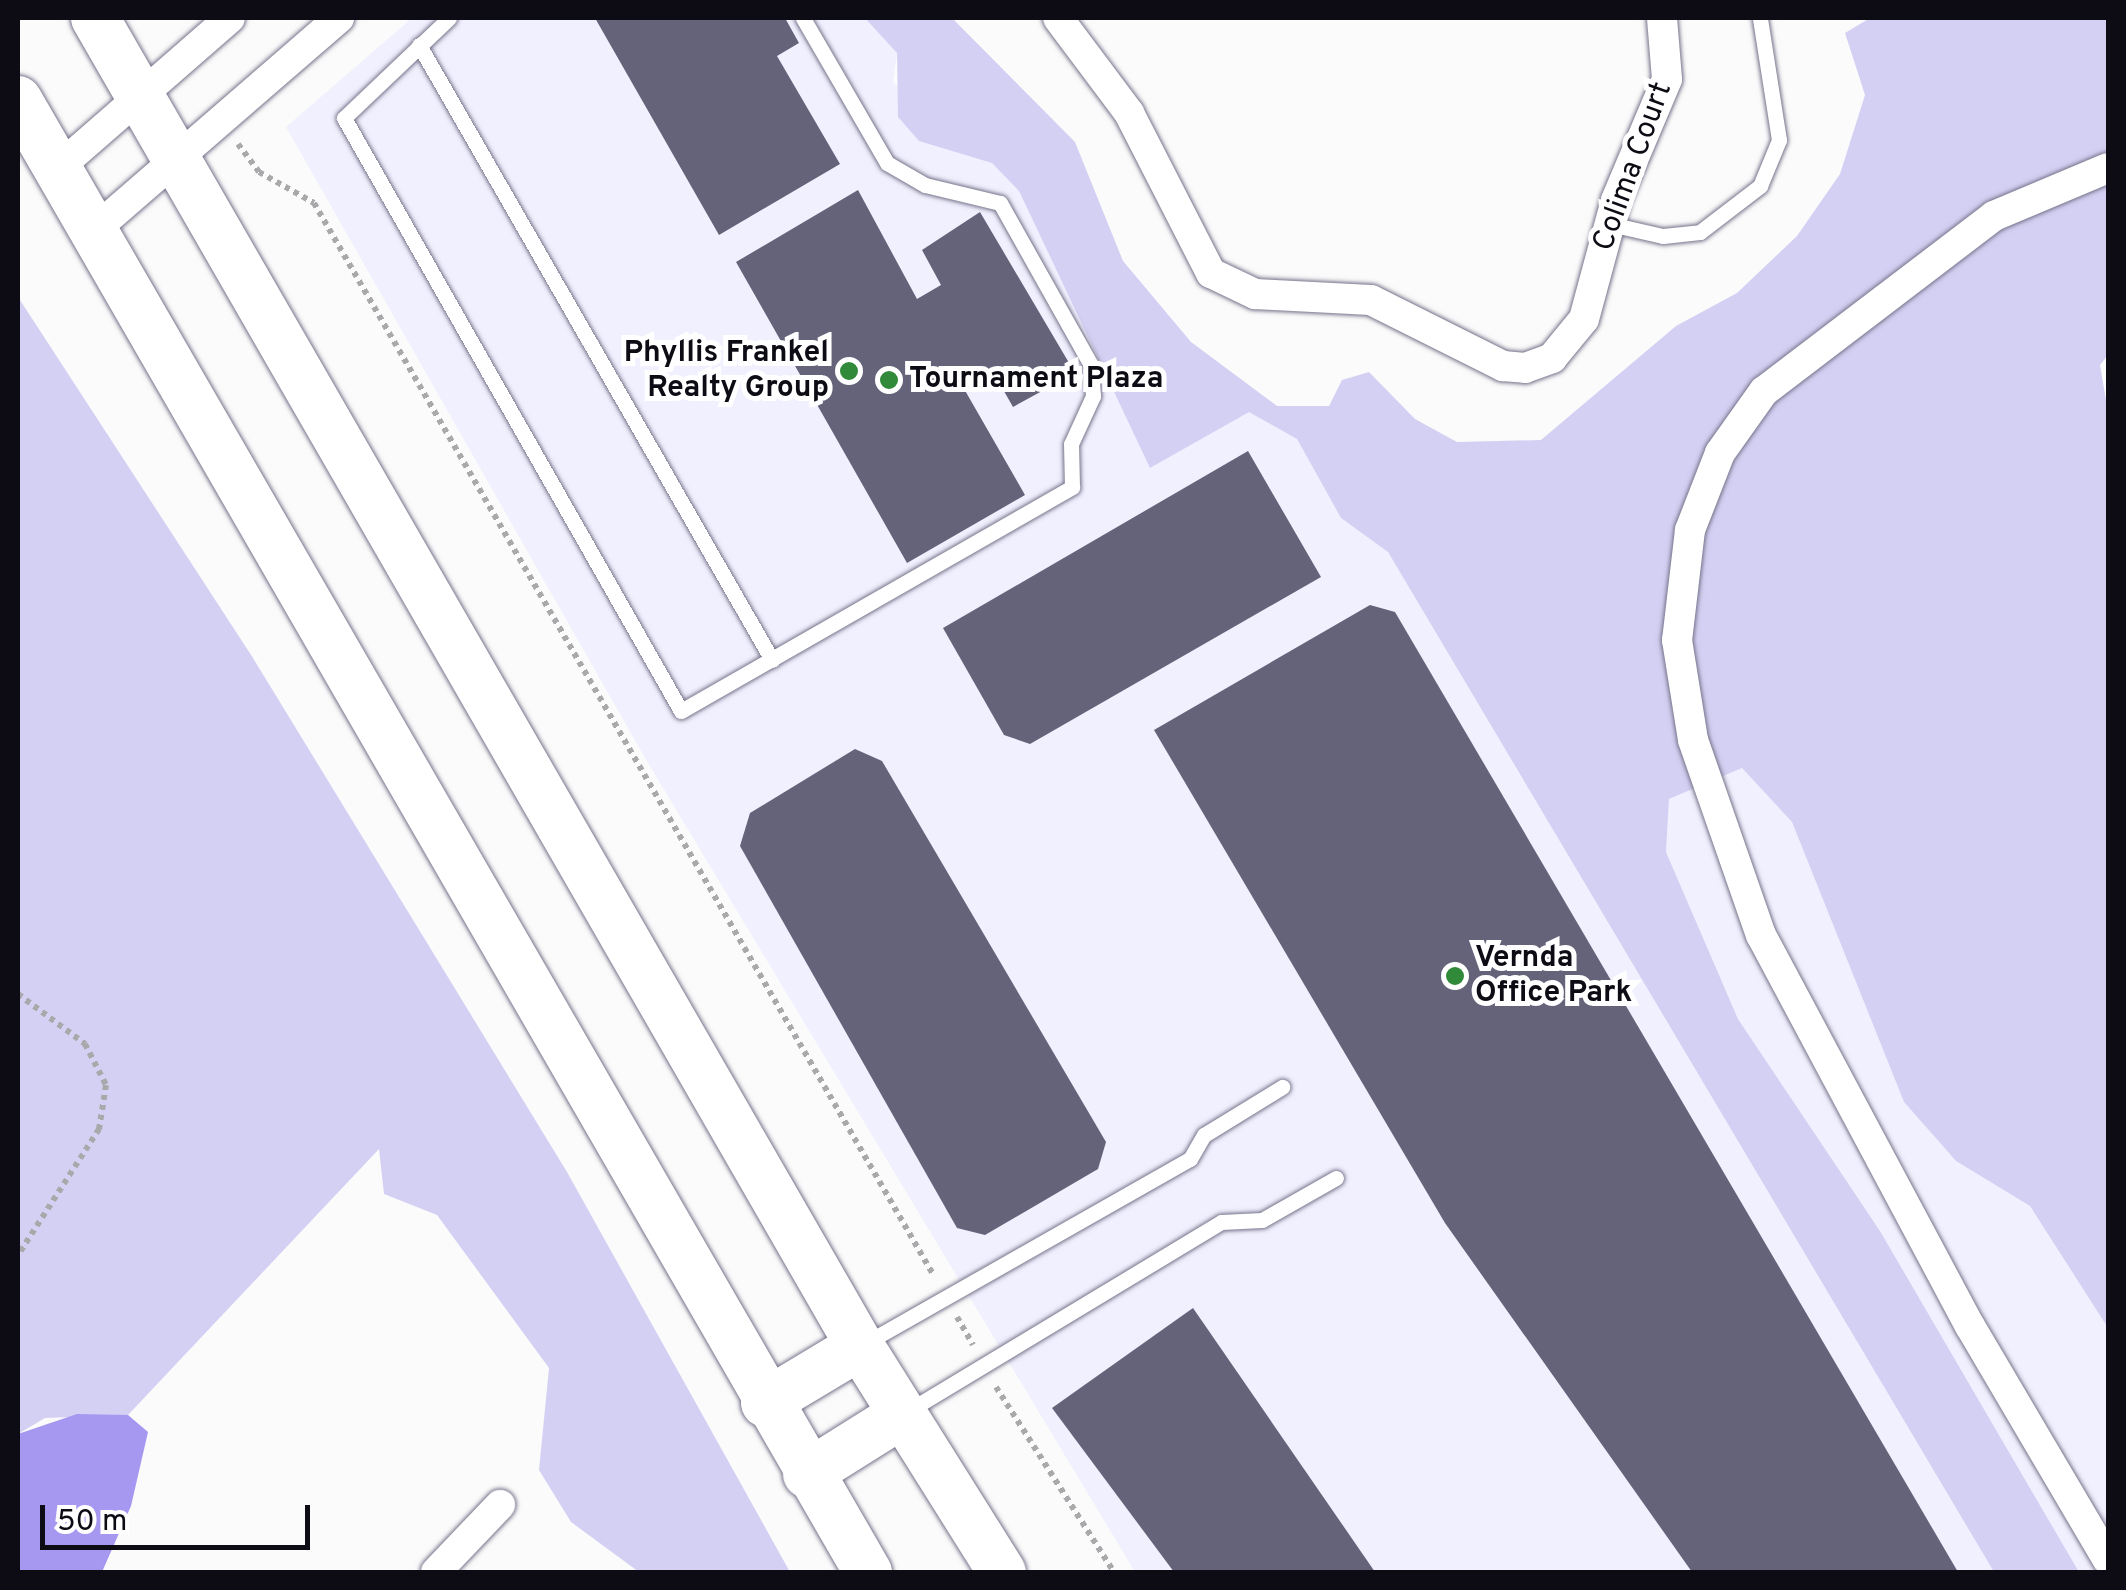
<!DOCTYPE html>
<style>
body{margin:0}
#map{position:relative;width:2126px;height:1590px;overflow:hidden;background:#fbfbfb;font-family:Overpass,sans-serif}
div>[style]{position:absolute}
.built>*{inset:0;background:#f1f0fe}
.green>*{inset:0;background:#d4d0f3}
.water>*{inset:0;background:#a697f0}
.building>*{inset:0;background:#65637a}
.path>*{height:6px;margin-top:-3px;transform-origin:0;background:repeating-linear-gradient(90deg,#a9a9ab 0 5px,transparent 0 10px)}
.roads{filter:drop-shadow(0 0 2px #76748b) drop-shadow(0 0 2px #76748b)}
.service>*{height:15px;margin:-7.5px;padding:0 7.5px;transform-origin:7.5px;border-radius:7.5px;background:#fff}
.minor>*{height:30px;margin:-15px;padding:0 15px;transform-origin:15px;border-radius:15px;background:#fff}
.primary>*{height:48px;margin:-24px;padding:0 24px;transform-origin:24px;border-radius:24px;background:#fff}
.dots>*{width:28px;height:28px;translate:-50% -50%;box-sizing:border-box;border:5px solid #fff;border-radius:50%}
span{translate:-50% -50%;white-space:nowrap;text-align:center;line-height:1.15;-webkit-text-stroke:10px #fff;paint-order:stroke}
.street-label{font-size:30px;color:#0d0c14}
.poi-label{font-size:30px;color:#0d0c14;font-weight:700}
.right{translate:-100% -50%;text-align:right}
.left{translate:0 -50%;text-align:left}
.frame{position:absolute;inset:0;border:20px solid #0d0c14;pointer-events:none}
.scale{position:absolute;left:40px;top:1505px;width:270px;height:45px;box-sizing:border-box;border:5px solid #0d0c14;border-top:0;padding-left:12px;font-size:30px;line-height:35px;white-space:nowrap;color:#0d0c14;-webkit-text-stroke:8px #fff;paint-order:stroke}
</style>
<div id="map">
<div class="built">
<i style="clip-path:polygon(412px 18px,865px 18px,885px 31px,897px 53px,893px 82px,962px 153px,992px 163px,1019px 191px,1150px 468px,1249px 411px,1297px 439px,1341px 518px,1388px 552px,1994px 1572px,1135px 1572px,645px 758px,286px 127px)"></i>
<i style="clip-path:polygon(1742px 768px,1792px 822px,1904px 1102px,1956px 1161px,2030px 1206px,2108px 1328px,2108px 1572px,2079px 1572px,1880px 1231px,1738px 1019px,1666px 852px,1669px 799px)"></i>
</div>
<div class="green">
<i style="clip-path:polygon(865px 18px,952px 18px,1075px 142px,1123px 261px,1191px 342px,1277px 406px,1329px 406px,1342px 380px,1369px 372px,1415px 419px,1457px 442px,1541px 440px,1676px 326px,1737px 293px,1797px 236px,1840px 174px,1865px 95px,1845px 33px,1870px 18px,2108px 18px,2108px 355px,2100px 365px,2108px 412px,2108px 1328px,2030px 1206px,1956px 1161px,1904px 1102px,1792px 822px,1742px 768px,1669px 799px,1666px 852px,1738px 1019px,1880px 1231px,2079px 1572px,1994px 1572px,1388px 552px,1341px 518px,1297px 439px,1249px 412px,1150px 468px,1019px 191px,992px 163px,919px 141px,898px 117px,897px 53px)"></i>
<i style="clip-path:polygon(18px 297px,253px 658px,567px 1172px,790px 1572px,639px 1572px,571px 1522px,539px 1470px,549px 1368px,437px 1215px,384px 1194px,379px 1149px,128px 1415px,45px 1418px,18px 1434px)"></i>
</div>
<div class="water">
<i style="clip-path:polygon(77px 1414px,128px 1415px,148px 1432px,131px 1506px,102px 1572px,18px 1572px,18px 1434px)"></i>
</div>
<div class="building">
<i style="clip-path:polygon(595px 18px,785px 18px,799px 43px,777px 56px,840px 164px,719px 235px)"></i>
<i style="clip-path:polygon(858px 190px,917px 299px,941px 285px,922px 250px,980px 212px,1075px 373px,1013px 407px,992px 370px,963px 387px,1025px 495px,907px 563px,736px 262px)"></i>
<i style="clip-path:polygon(1248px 451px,1321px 577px,1030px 744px,1004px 735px,943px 628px)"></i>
<i style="clip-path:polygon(1370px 605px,1395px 612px,1958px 1572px,1692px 1572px,1445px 1223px,1154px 730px)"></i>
<i style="clip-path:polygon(855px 749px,882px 761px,1106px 1142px,1098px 1169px,985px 1235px,957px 1228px,740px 846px,750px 813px)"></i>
<i style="clip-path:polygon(1193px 1308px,1375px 1572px,1174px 1572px,1052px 1408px)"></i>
</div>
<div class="path">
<i style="left:238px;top:144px;width:35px;rotate:53deg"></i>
<i style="left:259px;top:172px;width:63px;rotate:29.4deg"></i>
<i style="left:314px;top:203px;width:1239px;rotate:59.98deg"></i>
<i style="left:18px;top:994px;width:84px;rotate:36.7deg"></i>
<i style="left:85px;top:1044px;width:46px;rotate:62.9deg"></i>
<i style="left:106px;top:1085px;width:45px;rotate:99deg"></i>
<i style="left:99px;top:1129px;width:150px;rotate:122.7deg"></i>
<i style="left:957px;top:1317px;width:32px;rotate:60deg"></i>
<i style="left:996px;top:1387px;width:219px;rotate:57.5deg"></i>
</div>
<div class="roads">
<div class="service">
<i style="left:449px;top:18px;width:145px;rotate:136.4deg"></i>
<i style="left:344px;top:118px;width:682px;rotate:60.39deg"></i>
<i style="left:681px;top:711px;width:451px;rotate:-29.8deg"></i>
<i style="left:1072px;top:487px;width:43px;rotate:-91.3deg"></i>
<i style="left:1071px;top:444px;width:53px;rotate:-65.4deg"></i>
<i style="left:1093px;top:396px;width:31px;rotate:-94deg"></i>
<i style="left:1091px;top:365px;width:186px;rotate:-119.3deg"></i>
<i style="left:1000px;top:203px;width:77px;rotate:-166.5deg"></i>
<i style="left:925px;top:185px;width:44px;rotate:-149.9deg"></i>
<i style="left:887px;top:163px;width:168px;rotate:-120.1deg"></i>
<i style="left:419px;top:45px;width:709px;rotate:60.14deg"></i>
<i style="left:1610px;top:224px;width:54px;rotate:12.8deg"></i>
<i style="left:1663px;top:236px;width:37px;rotate:-6deg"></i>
<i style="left:1700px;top:232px;width:76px;rotate:-37.5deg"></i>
<i style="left:1760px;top:186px;width:50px;rotate:-67.6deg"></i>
<i style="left:1779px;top:140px;width:123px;rotate:-98.9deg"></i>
<i style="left:864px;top:1344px;width:375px;rotate:-29.6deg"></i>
<i style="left:1190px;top:1159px;width:28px;rotate:-60deg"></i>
<i style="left:1204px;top:1135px;width:92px;rotate:-31.6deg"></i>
<i style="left:908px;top:1411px;width:366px;rotate:-31.1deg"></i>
<i style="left:1221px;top:1222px;width:41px;rotate:-2.8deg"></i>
<i style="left:1262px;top:1220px;width:85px;rotate:-29.6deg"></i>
</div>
<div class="minor">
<i style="left:1058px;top:18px;width:119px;rotate:53.2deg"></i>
<i style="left:1129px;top:113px;width:180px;rotate:62.9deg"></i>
<i style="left:1211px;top:273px;width:49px;rotate:25.5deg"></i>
<i style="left:1255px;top:294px;width:116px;rotate:3deg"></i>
<i style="left:1371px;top:300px;width:148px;rotate:26.6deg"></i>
<i style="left:1503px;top:366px;width:22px;rotate:5deg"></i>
<i style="left:1525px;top:368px;width:29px;rotate:-20deg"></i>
<i style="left:1552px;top:358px;width:50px;rotate:-50.6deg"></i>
<i style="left:1584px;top:319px;width:123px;rotate:-74.9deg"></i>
<i style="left:1616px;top:200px;width:131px;rotate:-67.1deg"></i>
<i style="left:1667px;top:79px;width:61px;rotate:-94.7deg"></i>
<i style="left:58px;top:168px;width:228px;rotate:-41.1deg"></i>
<i style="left:2108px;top:168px;width:124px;rotate:157.2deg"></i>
<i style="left:1994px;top:216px;width:289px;rotate:142.7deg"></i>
<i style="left:1764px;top:391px;width:76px;rotate:125.4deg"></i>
<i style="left:1720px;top:453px;width:83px;rotate:111.3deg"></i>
<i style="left:1690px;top:530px;width:111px;rotate:96.7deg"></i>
<i style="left:1677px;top:640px;width:101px;rotate:80.9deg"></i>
<i style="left:1693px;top:740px;width:207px;rotate:70.8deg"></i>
<i style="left:1761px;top:935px;width:443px;rotate:61.9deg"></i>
<i style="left:1970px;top:1326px;width:272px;rotate:59.5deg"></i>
<i style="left:92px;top:232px;width:327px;rotate:-40.9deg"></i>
<i style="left:436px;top:1572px;width:93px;rotate:-46.3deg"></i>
</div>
<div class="primary">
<i style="left:95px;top:18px;width:1533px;rotate:60.06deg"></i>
<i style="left:860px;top:1346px;width:267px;rotate:57.9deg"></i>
<i style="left:18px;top:100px;width:1700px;rotate:60deg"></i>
<i style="left:765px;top:1403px;width:111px;rotate:-31deg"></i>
<i style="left:807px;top:1474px;width:111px;rotate:-32.1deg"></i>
</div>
</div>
<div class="dots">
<i style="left:849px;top:371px;background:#308a3a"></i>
<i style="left:889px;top:380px;background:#308a3a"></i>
<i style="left:1455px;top:976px;background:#308a3a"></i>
</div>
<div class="street-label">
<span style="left:1634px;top:167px;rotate:-70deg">Colima Court</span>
</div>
<div class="poi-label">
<span class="right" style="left:829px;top:371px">Phyllis Frankel<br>Realty Group</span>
<span class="left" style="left:909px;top:380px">Tournament Plaza</span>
<span class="left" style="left:1475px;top:976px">Vernda<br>Office Park</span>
</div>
<div class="frame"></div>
<div class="scale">50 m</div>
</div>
